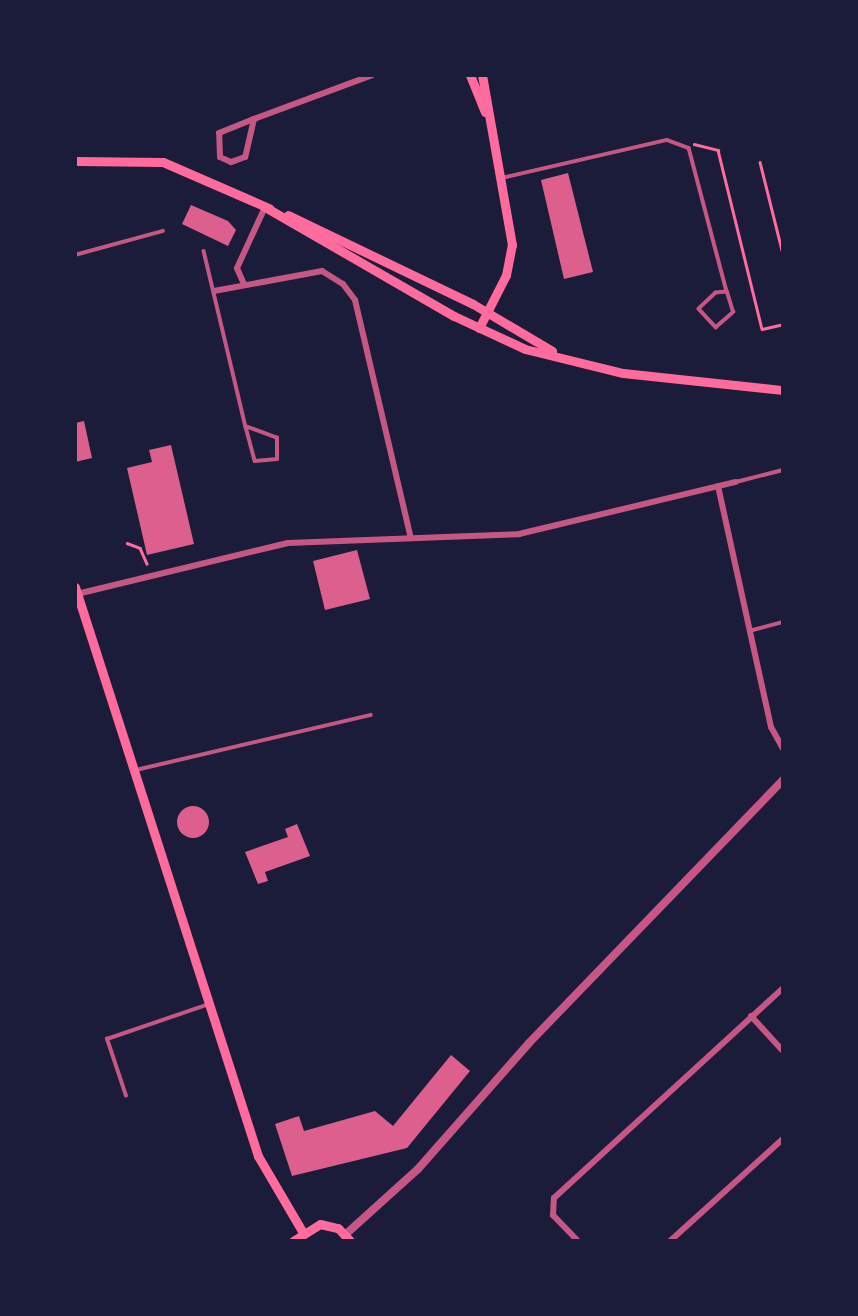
<!DOCTYPE html>
<style>
body{margin:0}
#map{position:relative;width:858px;height:1316px;overflow:hidden;background:#1b1b3a;font-family:"Space Grotesk",sans-serif}
div>[style]{position:absolute}
.building>*{inset:0;background:#dd5f8e}
.round{border-radius:50%}
.path>*{height:2.5px;margin:-1.25px;padding:0 1.25px;transform-origin:1.25px;border-radius:1.25px;background:#ff6b9d}
.service>*{height:3.5px;margin:-1.75px;padding:0 1.75px;transform-origin:1.75px;border-radius:1.75px;background:#c65784}
.minor>*{height:6px;margin:-3px;padding:0 3px;transform-origin:3px;border-radius:3px;background:#c65784}
.tertiary>*{height:8px;margin:-4px;padding:0 4px;transform-origin:4px;border-radius:4px;background:#c65784}
.secondary>*{height:9px;margin:-4.5px;padding:0 4.5px;transform-origin:4.5px;border-radius:4.5px;background:#ff6b9d}
span{translate:-50% -50%;white-space:nowrap;text-align:center;line-height:1.15;-webkit-text-stroke:7px #1b1b3a;paint-order:stroke}
.frame{position:absolute;inset:0;border:77px solid #1b1b3a;pointer-events:none}
</style>
<div id="map">
<div class="building">
<i style="clip-path:polygon(568px 173px,593px 272px,564px 279px,541px 180px)"></i>
<i style="clip-path:polygon(191px 205px,228px 221px,236px 230px,228px 246px,182px 224px)"></i>
<i style="clip-path:polygon(84px 421px,92px 458px,75px 462px,75px 423px)"></i>
<i style="clip-path:polygon(171px 445px,194px 544px,147px 555px,127px 468px,152px 462px,149px 450px)"></i>
<i style="clip-path:polygon(357px 550px,370px 599px,325px 610px,313px 561px)"></i>
<i class="round" style="left:177px;top:806px;width:32px;height:32px"></i>
<i style="clip-path:polygon(297px 824px,310px 856px,265px 872px,268px 881px,258px 884px,245px 852px,288px 837px,285px 829px)"></i>
<i style="clip-path:polygon(451px 1055px,470px 1071px,407px 1148px,292px 1176px,275px 1124px,299px 1116px,304px 1131px,375px 1111px,393px 1126px)"></i>
</div>
<div class="path">
<i style="left:694px;top:144px;width:25px;rotate:14deg"></i>
<i style="left:718px;top:150px;width:184px;rotate:76.2deg"></i>
<i style="left:762px;top:329px;width:22px;rotate:-13deg"></i>
<i style="left:760px;top:162px;width:95px;rotate:76deg"></i>
<i style="left:127px;top:543px;width:14px;rotate:21deg"></i>
<i style="left:140px;top:548px;width:17px;rotate:66deg"></i>
</div>
<div class="service">
<i style="left:502px;top:178px;width:169px;rotate:-13deg"></i>
<i style="left:667px;top:140px;width:23px;rotate:20deg"></i>
<i style="left:689px;top:148px;width:149px;rotate:75.2deg"></i>
<i style="left:727px;top:292px;width:11px;rotate:175deg"></i>
<i style="left:716px;top:293px;width:23px;rotate:137deg"></i>
<i style="left:699px;top:309px;width:25px;rotate:47deg"></i>
<i style="left:716px;top:327px;width:23px;rotate:-41deg"></i>
<i style="left:733px;top:312px;width:21px;rotate:-107deg"></i>
<i style="left:204px;top:251px;width:181px;rotate:76.6deg"></i>
<i style="left:246px;top:427px;width:35px;rotate:75deg"></i>
<i style="left:255px;top:461px;width:22px;rotate:-5deg"></i>
<i style="left:277px;top:459px;width:21px;rotate:-90deg"></i>
<i style="left:277px;top:438px;width:33px;rotate:-160deg"></i>
<i style="left:75px;top:255px;width:91px;rotate:-15.3deg"></i>
<i style="left:736px;top:482px;width:49px;rotate:-14.3deg"></i>
<i style="left:753px;top:630px;width:31px;rotate:-15deg"></i>
<i style="left:136px;top:770px;width:241px;rotate:-13.2deg"></i>
<i style="left:126px;top:1096px;width:60px;rotate:-108.4deg"></i>
<i style="left:107px;top:1039px;width:108px;rotate:-18.9deg"></i>
</div>
<div class="minor">
<i style="left:254px;top:119px;width:39px;rotate:103deg"></i>
<i style="left:245px;top:157px;width:15px;rotate:160deg"></i>
<i style="left:231px;top:162px;width:12px;rotate:-156deg"></i>
<i style="left:220px;top:157px;width:24px;rotate:-92deg"></i>
<i style="left:219px;top:133px;width:38px;rotate:-22deg"></i>
<i style="left:254px;top:119px;width:126px;rotate:-20.4deg"></i>
<i style="left:244px;top:284px;width:17px;rotate:-114deg"></i>
<i style="left:237px;top:268px;width:67px;rotate:-65.3deg"></i>
<i style="left:214px;top:291px;width:110px;rotate:-10.5deg"></i>
<i style="left:322px;top:271px;width:25px;rotate:32deg"></i>
<i style="left:343px;top:284px;width:20px;rotate:53deg"></i>
<i style="left:355px;top:300px;width:241px;rotate:76.8deg"></i>
<i style="left:718px;top:486px;width:247px;rotate:77.6deg"></i>
<i style="left:771px;top:727px;width:25px;rotate:61deg"></i>
<i style="left:77px;top:594px;width:217px;rotate:-13.6deg"></i>
<i style="left:288px;top:543px;width:231px;rotate:-2.2deg"></i>
<i style="left:519px;top:534px;width:223px;rotate:-13.5deg"></i>
<i style="left:751px;top:1016px;width:47px;rotate:47.6deg"></i>
<i style="left:578px;top:1241px;width:36px;rotate:-134deg"></i>
<i style="left:553px;top:1215px;width:17px;rotate:-87deg"></i>
<i style="left:554px;top:1198px;width:311px;rotate:-42.5deg"></i>
<i style="left:670px;top:1241px;width:152px;rotate:-42.1deg"></i>
</div>
<div class="tertiary">
<i style="left:346px;top:1234px;width:97px;rotate:-42.1deg"></i>
<i style="left:418px;top:1169px;width:168px;rotate:-48.6deg"></i>
<i style="left:529px;top:1043px;width:366px;rotate:-46deg"></i>
</div>
<div class="secondary">
<i style="left:470px;top:75px;width:40px;rotate:68deg"></i>
<i style="left:75px;top:161px;width:88px;rotate:0.7deg"></i>
<i style="left:163px;top:162px;width:116px;rotate:23.5deg"></i>
<i style="left:265px;top:207px;width:218px;rotate:30deg"></i>
<i style="left:454px;top:316px;width:78px;rotate:24.9deg"></i>
<i style="left:525px;top:349px;width:101px;rotate:13.8deg"></i>
<i style="left:623px;top:373px;width:161px;rotate:6.1deg"></i>
<i style="left:288px;top:215px;width:205px;rotate:25.7deg"></i>
<i style="left:473px;top:304px;width:92px;rotate:30.7deg"></i>
<i style="left:479px;top:328px;width:59px;rotate:-63deg"></i>
<i style="left:506px;top:275px;width:31px;rotate:-79deg"></i>
<i style="left:512px;top:245px;width:173px;rotate:-100deg"></i>
<i style="left:75px;top:587px;width:598px;rotate:72.17deg"></i>
<i style="left:258px;top:1156px;width:87px;rotate:59.6deg"></i>
<i style="left:293px;top:1241px;width:32px;rotate:-32deg"></i>
<i style="left:320px;top:1224px;width:18px;rotate:13deg"></i>
<i style="left:338px;top:1228px;width:18px;rotate:47deg"></i>
</div>
<div class="frame"></div>
</div>
